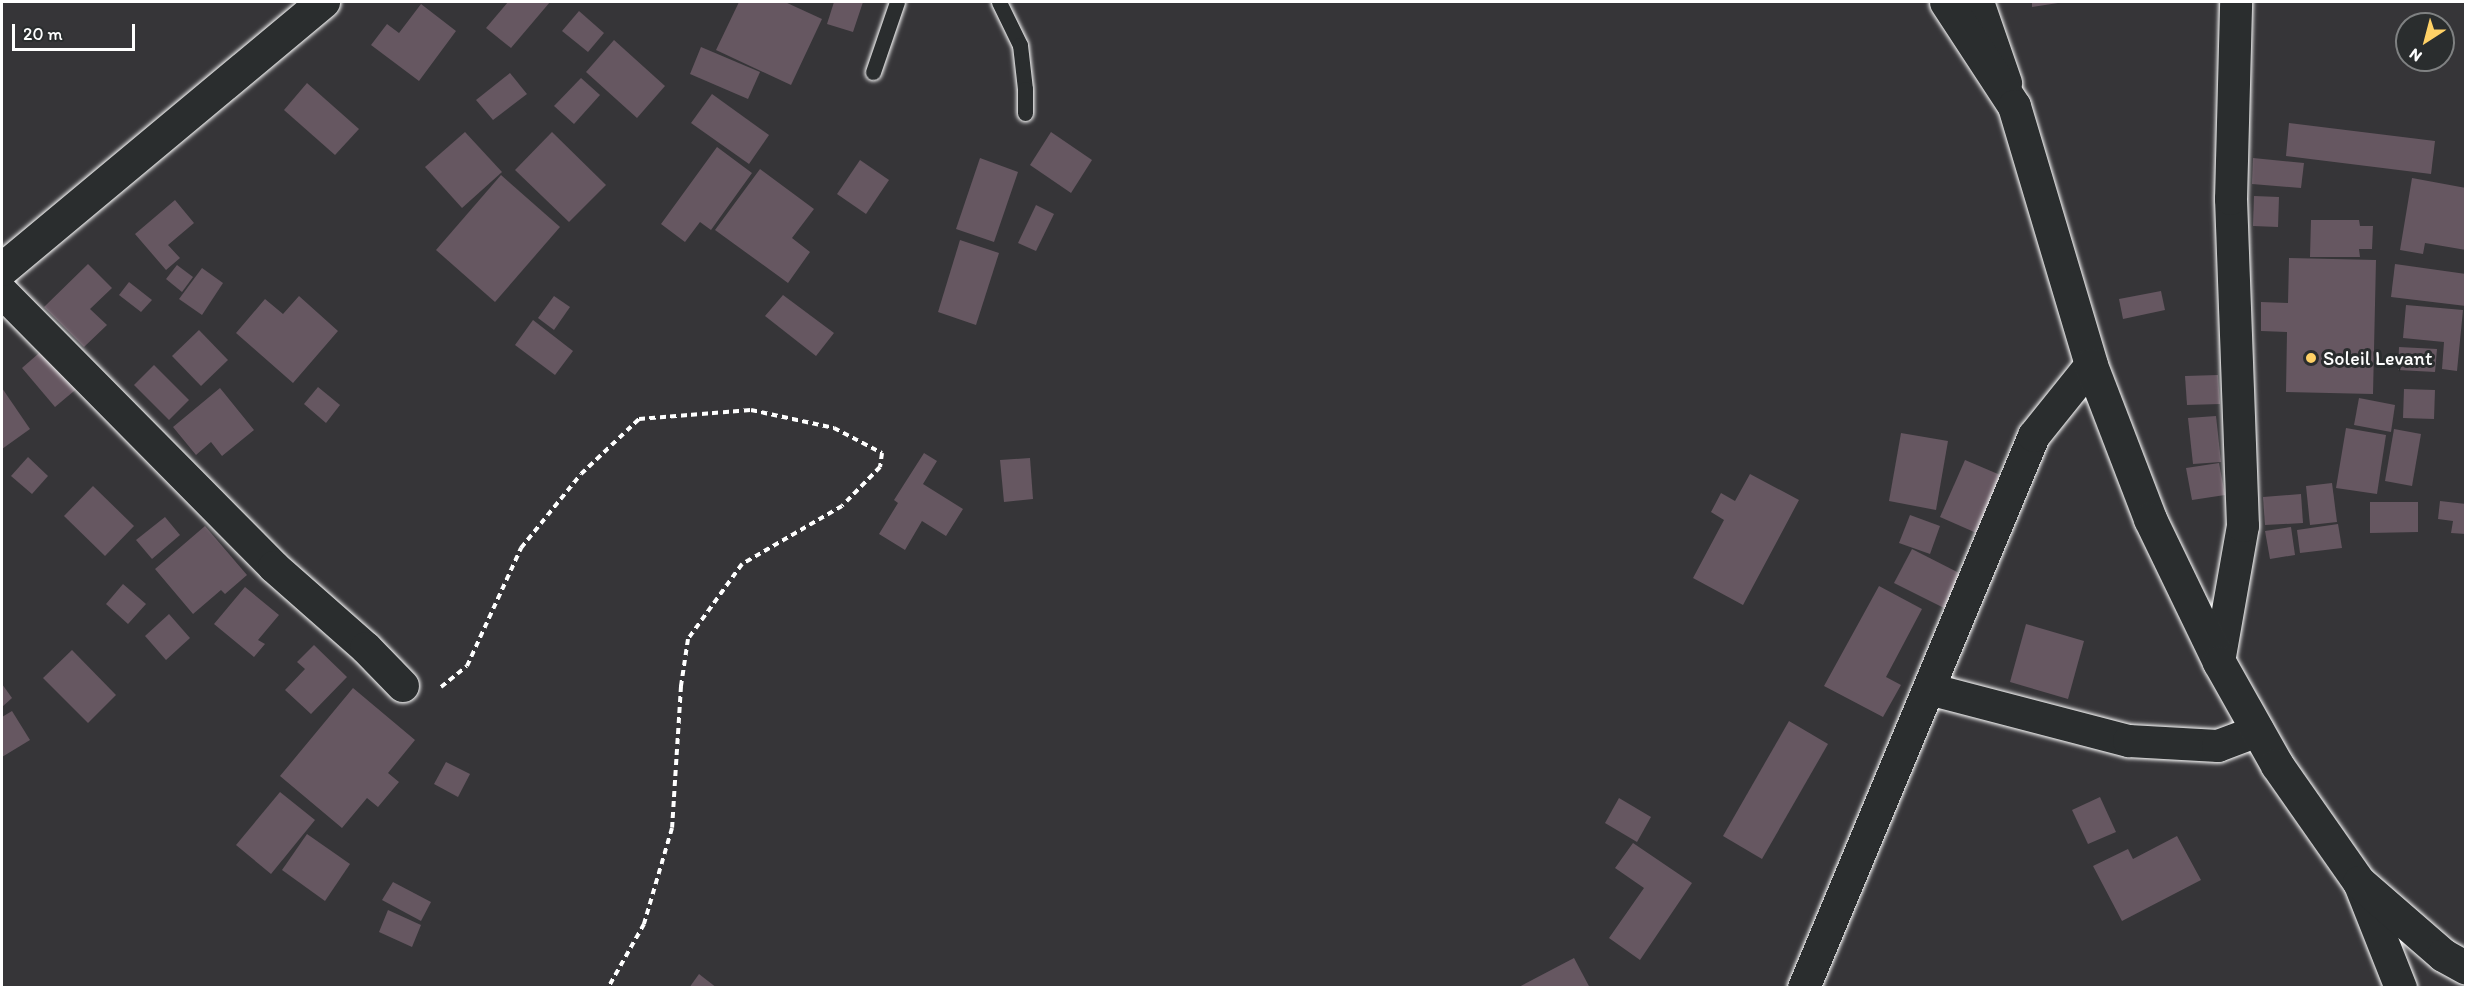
<!DOCTYPE html>
<style>
body{margin:0}
#map{position:relative;width:2467px;height:989px;overflow:hidden;background:#363538;font-family:Itim,sans-serif}
div>[style]{position:absolute}
.building>*{inset:0;background:#665761}
.path>*{height:4px;margin-top:-2px;transform-origin:0;background:repeating-linear-gradient(90deg,#fff 0 6px,transparent 0 10.5px)}
.roads{filter:drop-shadow(0 0 2px #fff) drop-shadow(0 0 2px #fff)}
.lane>*{height:15px;margin:-7.5px;padding:0 7.5px;transform-origin:7.5px;border-radius:7.5px;background:#2a2d2e}
.street>*{height:32px;margin:-16px;padding:0 16px;transform-origin:16px;border-radius:16px;background:#2a2d2e}
.secondary>*{height:33px;margin:-16.5px;padding:0 16.5px;transform-origin:16.5px;border-radius:16.5px;background:#2a2d2e}
.dots>*{width:16px;height:16px;translate:-50% -50%;box-sizing:border-box;border:3px solid #2a2d2e;border-radius:50%}
span{translate:-50% -50%;white-space:nowrap;text-align:center;line-height:1.15;-webkit-text-stroke:6px #2a2d2e;paint-order:stroke}
.poi-label{font-size:20px;color:#fff}
.left{translate:0 -50%;text-align:left}
.frame{position:absolute;inset:0;border:3px solid #fff;pointer-events:none}
.north{position:absolute;left:2395px;top:12px;width:60px;height:60px;box-sizing:border-box;background:#2a2d2e;border:2px solid #7f8182;border-radius:50%;rotate:216deg;font-size:16px;font-weight:700;line-height:24px;text-align:center;color:#fff}
.north::after{content:'';display:block;margin:auto;width:21px;height:27px;background:#ffd166;clip-path:polygon(50% 0,100% 100%,50% 72%,0 100%)}
.scale{position:absolute;left:12px;top:24px;width:123px;height:27px;box-sizing:border-box;border:3px solid #fff;border-top:0;padding-left:8px;font-size:18px;line-height:21px;white-space:nowrap;color:#fff;-webkit-text-stroke:4px #2a2d2e;paint-order:stroke}
</style>
<div id="map">
<div class="building">
<i style="clip-path:polygon(508px 2px,550px 2px,511px 48px,486px 28px)"></i>
<i style="clip-path:polygon(739px 2px,785px 2px,822px 19px,791px 85px,716px 50px)"></i>
<i style="clip-path:polygon(834px 2px,863px 2px,853px 32px,827px 24px)"></i>
<i style="clip-path:polygon(2032px 2px,2058px 2px,2058px 3px,2032px 7px)"></i>
<i style="clip-path:polygon(421px 4px,456px 31px,419px 81px,371px 45px,387px 24px,399px 33px)"></i>
<i style="clip-path:polygon(579px 11px,604px 33px,588px 52px,562px 31px)"></i>
<i style="clip-path:polygon(614px 40px,665px 86px,637px 118px,586px 72px)"></i>
<i style="clip-path:polygon(701px 47px,760px 72px,748px 99px,690px 74px)"></i>
<i style="clip-path:polygon(510px 73px,527px 94px,493px 120px,476px 100px)"></i>
<i style="clip-path:polygon(581px 78px,600px 95px,574px 124px,554px 106px)"></i>
<i style="clip-path:polygon(307px 83px,359px 129px,335px 155px,284px 110px)"></i>
<i style="clip-path:polygon(712px 94px,769px 135px,749px 164px,691px 123px)"></i>
<i style="clip-path:polygon(2289px 123px,2435px 141px,2431px 174px,2286px 156px)"></i>
<i style="clip-path:polygon(465px 132px,502px 172px,462px 208px,425px 167px)"></i>
<i style="clip-path:polygon(552px 132px,606px 185px,569px 222px,515px 170px)"></i>
<i style="clip-path:polygon(1051px 132px,1092px 160px,1071px 193px,1030px 165px)"></i>
<i style="clip-path:polygon(717px 147px,752px 173px,711px 230px,700px 222px,685px 242px,661px 224px)"></i>
<i style="clip-path:polygon(980px 158px,1018px 172px,994px 242px,956px 229px)"></i>
<i style="clip-path:polygon(2253px 158px,2304px 163px,2301px 188px,2252px 184px)"></i>
<i style="clip-path:polygon(860px 160px,889px 180px,866px 214px,837px 194px)"></i>
<i style="clip-path:polygon(760px 169px,814px 209px,792px 238px,810px 252px,788px 283px,715px 230px)"></i>
<i style="clip-path:polygon(501px 175px,560px 227px,495px 302px,436px 250px)"></i>
<i style="clip-path:polygon(2412px 178px,2466px 188px,2466px 250px,2425px 243px,2423px 254px,2400px 250px)"></i>
<i style="clip-path:polygon(2254px 196px,2279px 197px,2278px 227px,2253px 226px)"></i>
<i style="clip-path:polygon(175px 200px,194px 223px,168px 245px,180px 258px,166px 270px,135px 234px)"></i>
<i style="clip-path:polygon(1036px 205px,1054px 214px,1036px 251px,1018px 243px)"></i>
<i style="clip-path:polygon(2311px 220px,2359px 220px,2360px 226px,2373px 226px,2372px 249px,2359px 249px,2360px 257px,2310px 257px)"></i>
<i style="clip-path:polygon(960px 240px,999px 253px,976px 325px,938px 312px)"></i>
<i style="clip-path:polygon(2289px 258px,2376px 260px,2373px 394px,2286px 392px,2287px 332px,2261px 331px,2261px 302px,2288px 303px)"></i>
<i style="clip-path:polygon(88px 264px,112px 288px,90px 309px,107px 325px,84px 347px,44px 307px)"></i>
<i style="clip-path:polygon(2395px 264px,2466px 274px,2466px 306px,2391px 297px)"></i>
<i style="clip-path:polygon(177px 265px,193px 277px,182px 292px,166px 279px)"></i>
<i style="clip-path:polygon(202px 268px,223px 283px,202px 315px,179px 299px)"></i>
<i style="clip-path:polygon(129px 282px,152px 300px,141px 312px,119px 295px)"></i>
<i style="clip-path:polygon(2161px 291px,2165px 310px,2123px 319px,2119px 299px)"></i>
<i style="clip-path:polygon(783px 295px,834px 333px,816px 356px,765px 316px)"></i>
<i style="clip-path:polygon(299px 296px,338px 331px,293px 383px,236px 333px,265px 299px,283px 314px)"></i>
<i style="clip-path:polygon(554px 296px,570px 307px,554px 330px,538px 318px)"></i>
<i style="clip-path:polygon(2406px 305px,2463px 310px,2457px 371px,2442px 369px,2444px 342px,2403px 338px)"></i>
<i style="clip-path:polygon(533px 320px,573px 351px,555px 375px,515px 345px)"></i>
<i style="clip-path:polygon(199px 330px,228px 360px,201px 386px,172px 356px)"></i>
<i style="clip-path:polygon(46px 347px,80px 386px,55px 407px,22px 368px)"></i>
<i style="clip-path:polygon(2399px 347px,2437px 349px,2435px 372px,2398px 370px)"></i>
<i style="clip-path:polygon(154px 365px,189px 400px,169px 420px,134px 385px)"></i>
<i style="clip-path:polygon(2218px 375px,2220px 404px,2187px 405px,2185px 376px)"></i>
<i style="clip-path:polygon(318px 387px,340px 405px,326px 423px,304px 404px)"></i>
<i style="clip-path:polygon(2px 388px,30px 429px,2px 449px)"></i>
<i style="clip-path:polygon(220px 388px,254px 430px,222px 456px,211px 442px,196px 455px,173px 427px)"></i>
<i style="clip-path:polygon(2404px 389px,2435px 390px,2434px 419px,2403px 418px)"></i>
<i style="clip-path:polygon(2359px 398px,2395px 405px,2391px 432px,2354px 425px)"></i>
<i style="clip-path:polygon(2216px 416px,2221px 462px,2193px 464px,2188px 418px)"></i>
<i style="clip-path:polygon(2346px 428px,2386px 435px,2377px 494px,2336px 488px)"></i>
<i style="clip-path:polygon(2394px 429px,2421px 434px,2412px 486px,2385px 481px)"></i>
<i style="clip-path:polygon(1901px 433px,1948px 441px,1936px 510px,1889px 501px)"></i>
<i style="clip-path:polygon(924px 453px,937px 461px,923px 484px,963px 509px,946px 536px,922px 521px,905px 550px,879px 534px,898px 503px,894px 500px)"></i>
<i style="clip-path:polygon(28px 457px,48px 476px,32px 494px,11px 476px)"></i>
<i style="clip-path:polygon(1030px 458px,1033px 499px,1004px 502px,1000px 460px)"></i>
<i style="clip-path:polygon(1965px 460px,2005px 477px,1981px 535px,1940px 517px)"></i>
<i style="clip-path:polygon(2219px 463px,2225px 495px,2192px 500px,2186px 468px)"></i>
<i style="clip-path:polygon(1750px 474px,1799px 500px,1743px 605px,1693px 578px,1724px 520px,1711px 512px,1721px 493px,1735px 501px)"></i>
<i style="clip-path:polygon(2332px 483px,2337px 522px,2310px 525px,2306px 486px)"></i>
<i style="clip-path:polygon(93px 486px,134px 526px,105px 556px,64px 516px)"></i>
<i style="clip-path:polygon(2301px 494px,2303px 523px,2265px 525px,2263px 497px)"></i>
<i style="clip-path:polygon(2440px 501px,2466px 504px,2466px 534px,2451px 533px,2453px 521px,2438px 519px)"></i>
<i style="clip-path:polygon(2370px 502px,2418px 502px,2418px 532px,2370px 533px)"></i>
<i style="clip-path:polygon(1910px 515px,1940px 526px,1930px 554px,1899px 543px)"></i>
<i style="clip-path:polygon(165px 517px,180px 535px,152px 559px,136px 540px)"></i>
<i style="clip-path:polygon(2338px 524px,2342px 548px,2300px 553px,2297px 530px)"></i>
<i style="clip-path:polygon(205px 526px,247px 575px,225px 594px,221px 590px,193px 614px,155px 569px)"></i>
<i style="clip-path:polygon(2291px 527px,2295px 555px,2270px 559px,2265px 531px)"></i>
<i style="clip-path:polygon(1912px 549px,1967px 577px,1950px 611px,1894px 583px)"></i>
<i style="clip-path:polygon(123px 584px,146px 604px,128px 624px,106px 604px)"></i>
<i style="clip-path:polygon(1879px 586px,1922px 609px,1886px 677px,1901px 685px,1883px 717px,1824px 686px)"></i>
<i style="clip-path:polygon(245px 587px,279px 615px,258px 640px,265px 644px,254px 657px,214px 624px)"></i>
<i style="clip-path:polygon(169px 614px,190px 638px,166px 660px,145px 636px)"></i>
<i style="clip-path:polygon(2026px 624px,2084px 641px,2068px 699px,2010px 682px)"></i>
<i style="clip-path:polygon(314px 645px,347px 677px,311px 714px,285px 690px,305px 669px,297px 662px)"></i>
<i style="clip-path:polygon(72px 650px,116px 695px,88px 723px,43px 678px)"></i>
<i style="clip-path:polygon(2px 684px,12px 698px,2px 707px)"></i>
<i style="clip-path:polygon(353px 688px,415px 740px,388px 773px,399px 782px,378px 807px,367px 798px,342px 828px,280px 776px)"></i>
<i style="clip-path:polygon(12px 711px,30px 740px,2px 757px,2px 717px)"></i>
<i style="clip-path:polygon(1789px 721px,1828px 744px,1762px 859px,1723px 836px)"></i>
<i style="clip-path:polygon(446px 762px,470px 774px,458px 797px,434px 784px)"></i>
<i style="clip-path:polygon(280px 792px,315px 820px,271px 874px,236px 845px)"></i>
<i style="clip-path:polygon(2100px 797px,2116px 832px,2088px 844px,2072px 810px)"></i>
<i style="clip-path:polygon(1619px 798px,1651px 817px,1637px 842px,1605px 823px)"></i>
<i style="clip-path:polygon(307px 834px,350px 864px,325px 901px,282px 870px)"></i>
<i style="clip-path:polygon(2177px 836px,2201px 880px,2122px 921px,2093px 866px,2128px 849px,2133px 859px)"></i>
<i style="clip-path:polygon(1633px 843px,1692px 883px,1640px 960px,1609px 938px,1644px 888px,1615px 868px)"></i>
<i style="clip-path:polygon(393px 882px,431px 902px,421px 921px,382px 900px)"></i>
<i style="clip-path:polygon(388px 910px,421px 925px,412px 947px,379px 932px)"></i>
<i style="clip-path:polygon(1574px 958px,1590px 988px,1517px 988px)"></i>
<i style="clip-path:polygon(699px 974px,717px 988px,689px 988px)"></i>
</div>
<div class="path">
<i style="left:441px;top:687px;width:33px;rotate:-39deg"></i>
<i style="left:467px;top:666px;width:130px;rotate:-65.4deg"></i>
<i style="left:521px;top:548px;width:95px;rotate:-51deg"></i>
<i style="left:581px;top:474px;width:80px;rotate:-43.5deg"></i>
<i style="left:639px;top:419px;width:112px;rotate:-4.6deg"></i>
<i style="left:751px;top:410px;width:85px;rotate:12.2deg"></i>
<i style="left:834px;top:428px;width:54px;rotate:27.5deg"></i>
<i style="left:882px;top:453px;width:14px;rotate:98deg"></i>
<i style="left:880px;top:467px;width:54px;rotate:134.3deg"></i>
<i style="left:842px;top:506px;width:116px;rotate:149.9deg"></i>
<i style="left:742px;top:564px;width:92px;rotate:125.8deg"></i>
<i style="left:688px;top:639px;width:48px;rotate:98.5deg"></i>
<i style="left:681px;top:686px;width:142px;rotate:93.6deg"></i>
<i style="left:672px;top:828px;width:100px;rotate:106.3deg"></i>
<i style="left:644px;top:924px;width:73px;rotate:119.4deg"></i>
</div>
<div class="roads">
<div class="lane">
<i style="left:999px;top:2px;width:48px;rotate:64deg"></i>
<i style="left:1020px;top:45px;width:44px;rotate:83.5deg"></i>
<i style="left:1025px;top:89px;width:24px;rotate:90deg"></i>
<i style="left:873px;top:72px;width:74px;rotate:-71.1deg"></i>
</div>
<div class="street">
<i style="left:1978px;top:2px;width:86px;rotate:70.9deg"></i>
<i style="left:2px;top:292px;width:387px;rotate:45.3deg"></i>
<i style="left:274px;top:567px;width:123px;rotate:41.4deg"></i>
<i style="left:366px;top:648px;width:53px;rotate:45.8deg"></i>
<i style="left:2219px;top:662px;width:138px;rotate:-80deg"></i>
<i style="left:2243px;top:526px;width:327px;rotate:-92.1deg"></i>
<i style="left:2231px;top:199px;width:197px;rotate:-88.5deg"></i>
<i style="left:1929px;top:689px;width:207px;rotate:14.6deg"></i>
<i style="left:2129px;top:741px;width:89px;rotate:3.2deg"></i>
<i style="left:2218px;top:746px;width:43px;rotate:-20.6deg"></i>
<i style="left:2359px;top:882px;width:114px;rotate:68.4deg"></i>
<i style="left:1804px;top:988px;width:598px;rotate:-67.38deg"></i>
<i style="left:2034px;top:436px;width:91px;rotate:-51.2deg"></i>
</div>
<div class="secondary">
<i style="left:1946px;top:2px;width:124px;rotate:56.8deg"></i>
<i style="left:2014px;top:106px;width:270px;rotate:73.4deg"></i>
<i style="left:2091px;top:365px;width:165px;rotate:69deg"></i>
<i style="left:2150px;top:519px;width:159px;rotate:64.2deg"></i>
<i style="left:2219px;top:662px;width:118px;rotate:60.6deg"></i>
<i style="left:2277px;top:765px;width:143px;rotate:55deg"></i>
<i style="left:2359px;top:882px;width:111px;rotate:41deg"></i>
<i style="left:2443px;top:955px;width:26px;rotate:29deg"></i>
<i style="left:2px;top:269px;width:418px;rotate:-39.8deg"></i>
</div>
</div>
<div class="dots">
<i style="left:2311px;top:358px;background:#ffd166"></i>
</div>
<div class="poi-label">
<span class="left" style="left:2323px;top:358px">Soleil Levant</span>
</div>
<div class="frame"></div>
<div class="north">N</div>
<div class="scale">20 m</div>
</div>
